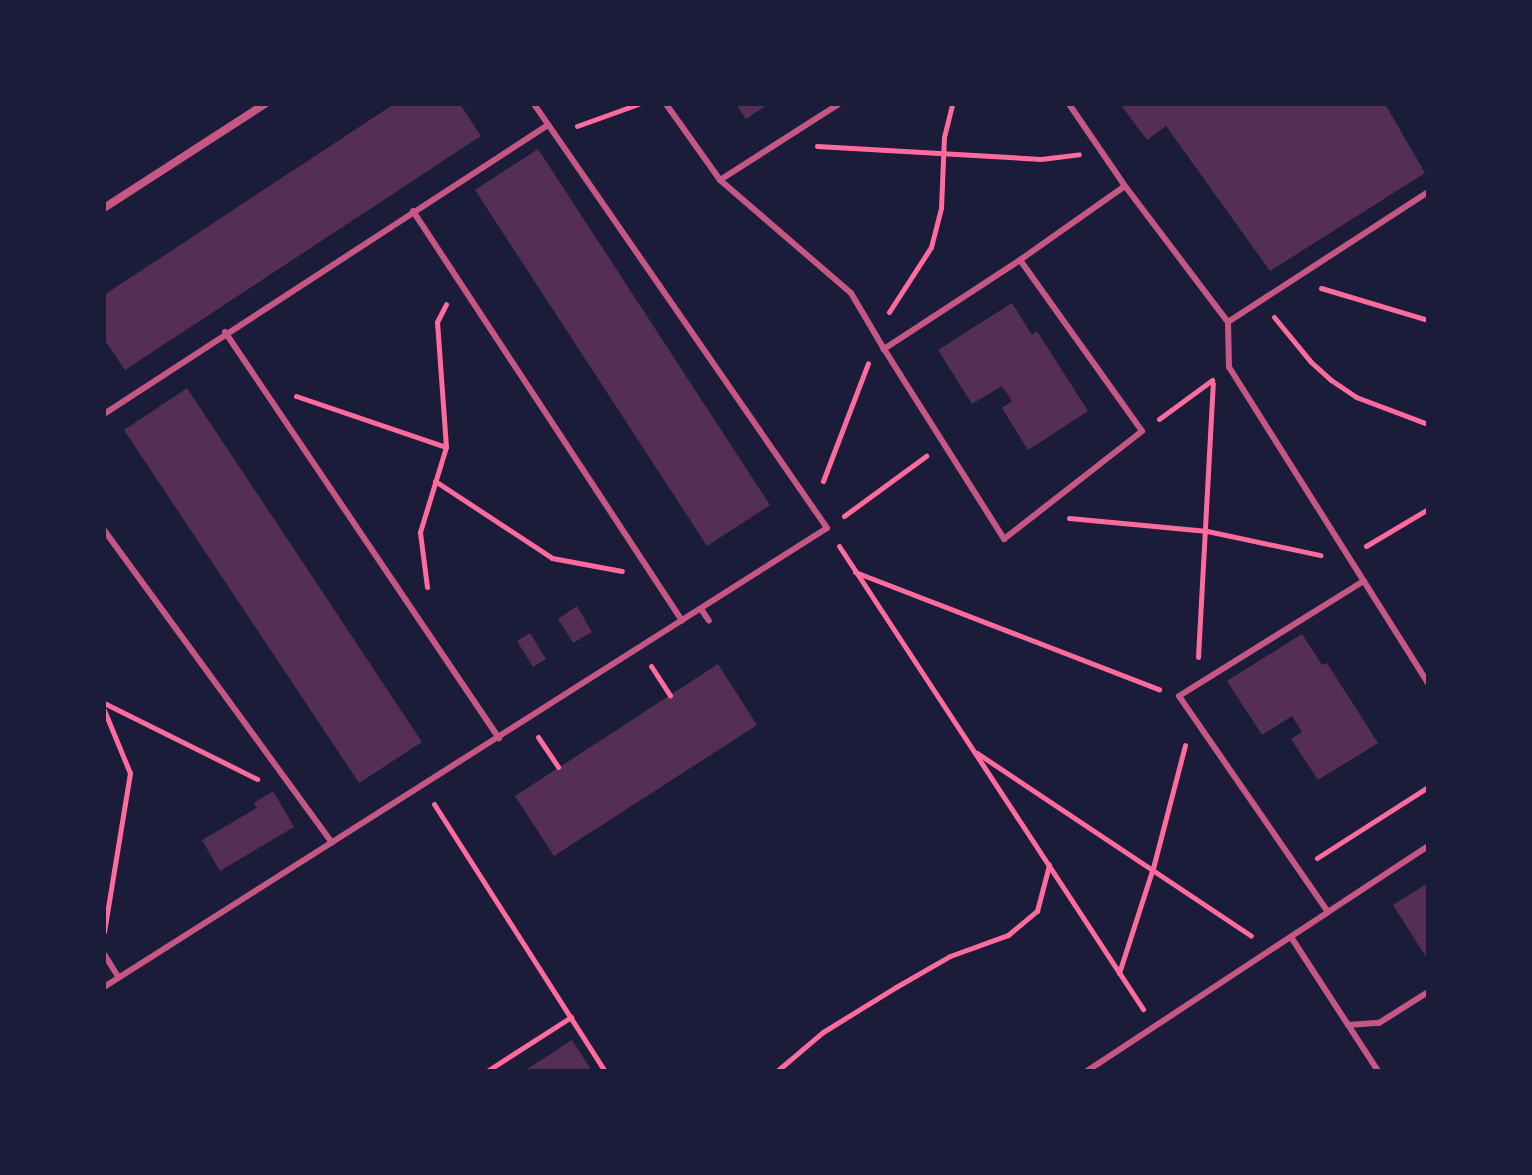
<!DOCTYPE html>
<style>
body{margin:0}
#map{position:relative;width:1532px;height:1175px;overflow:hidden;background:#1b1b3a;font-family:"Open Sans",sans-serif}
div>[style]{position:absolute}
.building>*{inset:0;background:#542f53}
.path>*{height:5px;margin:-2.5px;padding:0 2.5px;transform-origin:2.5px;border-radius:2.5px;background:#ff6b9d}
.service>*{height:6px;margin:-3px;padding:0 3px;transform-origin:3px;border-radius:3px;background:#c65784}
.minor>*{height:8px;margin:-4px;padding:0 4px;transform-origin:4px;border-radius:4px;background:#c65784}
span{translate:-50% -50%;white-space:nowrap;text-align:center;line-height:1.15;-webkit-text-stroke:6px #1b1b3a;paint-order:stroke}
.frame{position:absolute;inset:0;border:106px solid #1b1b3a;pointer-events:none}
</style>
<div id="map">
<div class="building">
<i style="clip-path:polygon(394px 104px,460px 104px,481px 136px,125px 370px,104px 339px,104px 295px)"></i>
<i style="clip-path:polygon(736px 104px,769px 104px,746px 119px)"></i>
<i style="clip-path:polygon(1120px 104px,1385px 104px,1425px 173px,1270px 271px,1166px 126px,1147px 140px)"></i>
<i style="clip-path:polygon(538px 149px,770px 505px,707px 546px,475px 190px)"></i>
<i style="clip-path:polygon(1012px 303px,1032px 335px,1037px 331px,1088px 411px,1028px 450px,1002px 408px,1012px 401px,1002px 386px,972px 404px,938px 350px)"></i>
<i style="clip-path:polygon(187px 388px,422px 742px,359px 783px,124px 430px)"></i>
<i style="clip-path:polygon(577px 606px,592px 632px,573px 643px,558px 619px)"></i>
<i style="clip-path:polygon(530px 633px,546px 659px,533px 667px,517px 641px)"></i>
<i style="clip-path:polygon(1302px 634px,1322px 665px,1327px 663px,1378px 743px,1318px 780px,1291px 739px,1302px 732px,1292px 716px,1262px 735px,1227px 681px)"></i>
<i style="clip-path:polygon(718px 664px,757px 725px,554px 856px,515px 796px)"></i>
<i style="clip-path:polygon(273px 791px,294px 827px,220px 871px,202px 840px,257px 808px,254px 803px)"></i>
<i style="clip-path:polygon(1428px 883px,1428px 960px,1393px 905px)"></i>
<i style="clip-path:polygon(572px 1040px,592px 1071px,524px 1071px)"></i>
</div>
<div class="path">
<i style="left:577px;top:126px;width:65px;rotate:-19.8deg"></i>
<i style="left:817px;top:146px;width:224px;rotate:3.3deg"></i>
<i style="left:1041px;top:159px;width:38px;rotate:-7deg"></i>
<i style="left:1321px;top:288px;width:112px;rotate:16.7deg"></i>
<i style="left:889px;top:312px;width:77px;rotate:-57.1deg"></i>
<i style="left:931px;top:247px;width:40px;rotate:-75.6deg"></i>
<i style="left:941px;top:208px;width:71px;rotate:-87.6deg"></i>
<i style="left:944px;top:137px;width:34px;rotate:-76deg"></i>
<i style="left:1274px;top:317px;width:58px;rotate:50.6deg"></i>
<i style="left:1311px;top:362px;width:27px;rotate:42deg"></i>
<i style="left:1331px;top:380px;width:30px;rotate:34deg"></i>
<i style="left:1356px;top:397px;width:77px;rotate:20.6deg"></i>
<i style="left:296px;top:396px;width:158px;rotate:18.8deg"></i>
<i style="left:1159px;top:419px;width:66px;rotate:-36.3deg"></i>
<i style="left:435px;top:481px;width:140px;rotate:33.3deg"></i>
<i style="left:552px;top:558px;width:71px;rotate:10.5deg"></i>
<i style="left:823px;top:481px;width:126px;rotate:-69.1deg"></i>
<i style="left:844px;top:516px;width:102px;rotate:-36.2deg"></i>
<i style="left:1069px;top:518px;width:139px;rotate:5.4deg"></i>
<i style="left:1207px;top:531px;width:116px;rotate:12deg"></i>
<i style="left:839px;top:546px;width:554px;rotate:56.71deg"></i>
<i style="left:1366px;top:546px;width:72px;rotate:-30.8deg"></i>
<i style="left:855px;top:572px;width:326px;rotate:21.1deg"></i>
<i style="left:427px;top:587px;width:55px;rotate:-97.3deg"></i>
<i style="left:420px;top:532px;width:89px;rotate:-73deg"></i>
<i style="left:446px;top:447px;width:125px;rotate:-94.1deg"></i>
<i style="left:437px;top:322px;width:20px;rotate:-63deg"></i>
<i style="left:1198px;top:657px;width:274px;rotate:-86.9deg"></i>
<i style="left:651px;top:666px;width:35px;rotate:57deg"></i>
<i style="left:104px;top:703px;width:171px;rotate:26.4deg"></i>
<i style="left:104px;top:710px;width:68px;rotate:67.6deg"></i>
<i style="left:130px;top:773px;width:161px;rotate:99.3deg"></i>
<i style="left:538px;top:737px;width:36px;rotate:56deg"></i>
<i style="left:977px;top:753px;width:329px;rotate:33.7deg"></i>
<i style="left:434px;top:804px;width:317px;rotate:57.4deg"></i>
<i style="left:1317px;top:858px;width:132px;rotate:-32.6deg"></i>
<i style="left:1119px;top:973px;width:110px;rotate:-72.1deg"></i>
<i style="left:1153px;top:868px;width:127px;rotate:-75.4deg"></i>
<i style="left:487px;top:1071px;width:100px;rotate:-32.7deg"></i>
<i style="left:777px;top:1071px;width:60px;rotate:-40.3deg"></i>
<i style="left:823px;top:1032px;width:86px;rotate:-31.7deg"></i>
<i style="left:896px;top:987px;width:62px;rotate:-29.9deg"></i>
<i style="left:950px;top:956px;width:62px;rotate:-19.9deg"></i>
<i style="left:1008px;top:935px;width:38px;rotate:-40deg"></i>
<i style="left:1037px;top:911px;width:48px;rotate:-75.4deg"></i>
</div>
<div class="service">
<i style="left:666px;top:104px;width:93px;rotate:54.6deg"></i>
<i style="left:720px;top:180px;width:173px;rotate:40.8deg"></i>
<i style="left:851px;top:293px;width:65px;rotate:59.5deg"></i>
<i style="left:884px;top:349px;width:225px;rotate:57.7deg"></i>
<i style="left:1004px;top:539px;width:175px;rotate:-38deg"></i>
<i style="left:1142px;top:431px;width:210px;rotate:-125.5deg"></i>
<i style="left:1020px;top:260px;width:163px;rotate:146.8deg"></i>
<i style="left:1069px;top:104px;width:99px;rotate:55.7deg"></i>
<i style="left:1125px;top:186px;width:171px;rotate:52.9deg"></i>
<i style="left:1228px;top:322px;width:45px;rotate:88.7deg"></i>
<i style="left:1229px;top:367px;width:373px;rotate:57.8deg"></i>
<i style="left:720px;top:180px;width:141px;rotate:-32.6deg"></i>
<i style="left:413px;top:211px;width:490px;rotate:56.7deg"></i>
<i style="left:1020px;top:260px;width:128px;rotate:-35.2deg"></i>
<i style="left:1228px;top:322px;width:239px;rotate:-33deg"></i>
<i style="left:225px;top:332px;width:490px;rotate:56deg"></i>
<i style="left:104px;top:414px;width:530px;rotate:-33.06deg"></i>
<i style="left:104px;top:530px;width:387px;rotate:53.9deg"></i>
<i style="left:701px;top:609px;width:14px;rotate:56deg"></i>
<i style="left:1328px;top:912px;width:120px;rotate:-33.4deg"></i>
<i style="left:1291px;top:937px;width:160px;rotate:57deg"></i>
<i style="left:104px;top:954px;width:28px;rotate:58deg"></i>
<i style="left:104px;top:987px;width:856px;rotate:-32.41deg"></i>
<i style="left:827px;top:528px;width:515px;rotate:-124.65deg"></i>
<i style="left:1348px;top:1025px;width:31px;rotate:-4deg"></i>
<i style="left:1379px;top:1023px;width:58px;rotate:-32.3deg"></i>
<i style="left:1087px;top:1071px;width:289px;rotate:-33.4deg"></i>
<i style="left:1328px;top:912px;width:262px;rotate:-124.6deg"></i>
<i style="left:1179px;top:696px;width:218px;rotate:-31.9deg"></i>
</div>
<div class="minor">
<i style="left:104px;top:208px;width:192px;rotate:-32.9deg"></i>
</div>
<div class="frame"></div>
</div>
